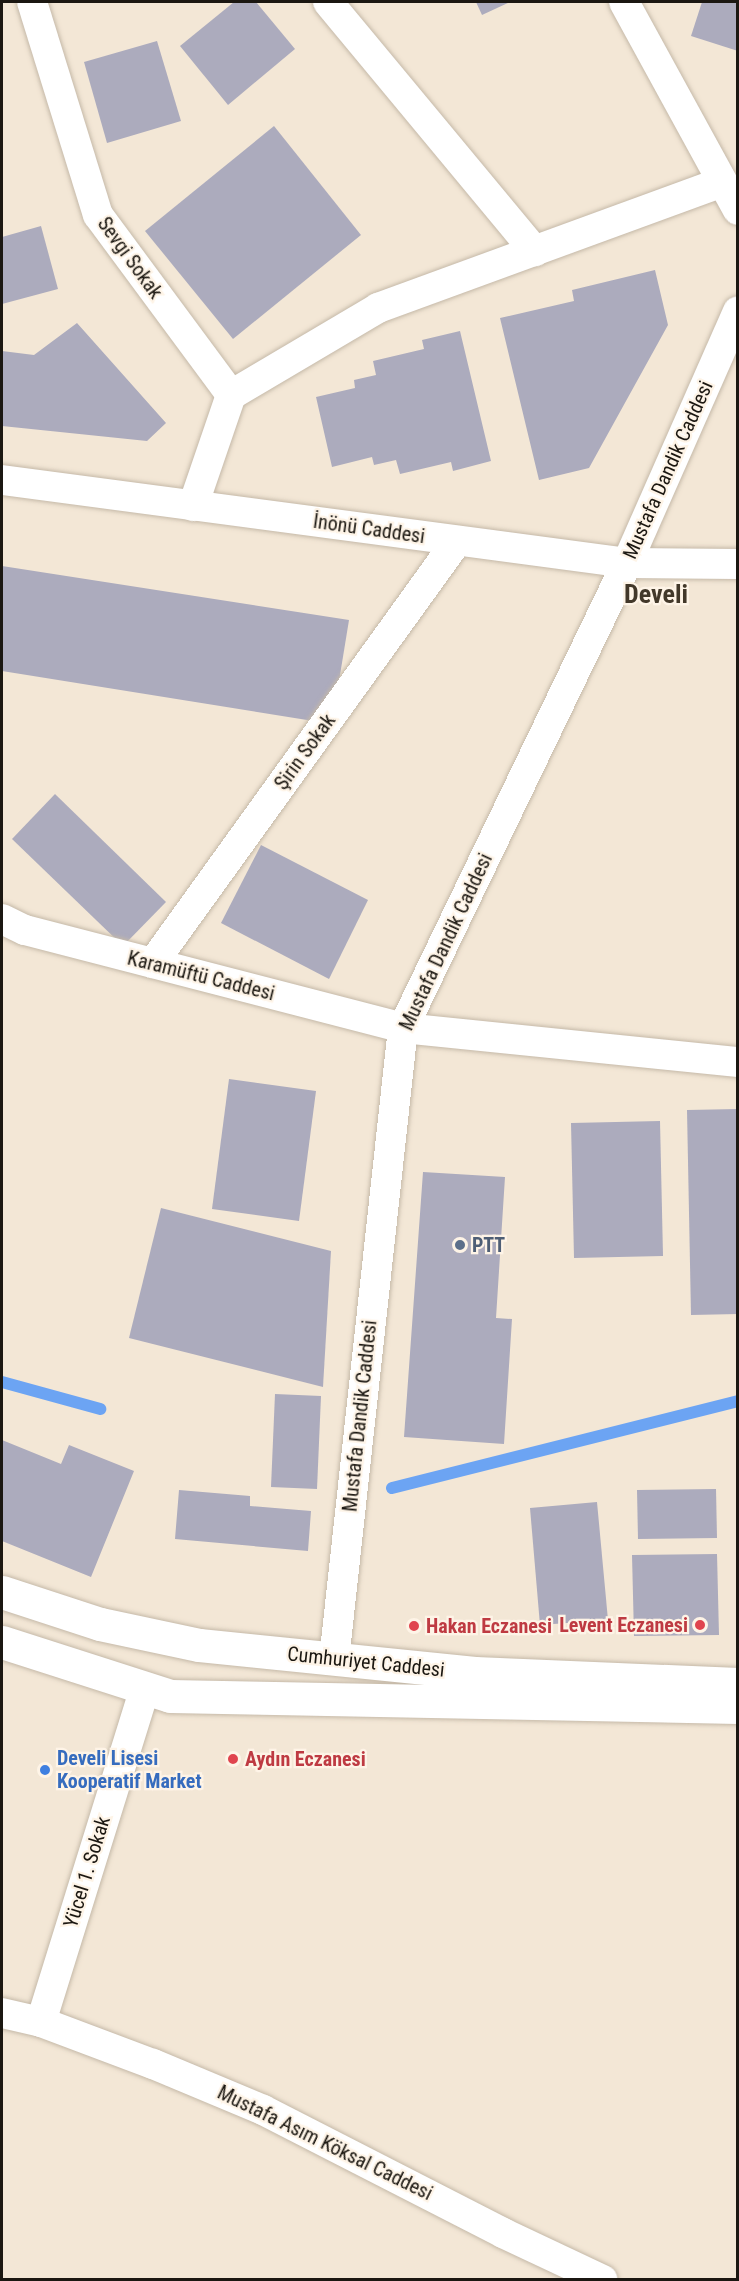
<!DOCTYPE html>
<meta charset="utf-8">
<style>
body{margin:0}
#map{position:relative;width:739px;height:2281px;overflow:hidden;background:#f3e7d6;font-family:"Roboto Condensed",sans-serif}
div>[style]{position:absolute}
.stream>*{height:12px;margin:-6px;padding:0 6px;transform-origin:6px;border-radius:6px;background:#6ca4f3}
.building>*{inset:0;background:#acabbd}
.roads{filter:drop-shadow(0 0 2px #c5b9a8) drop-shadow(0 0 2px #c5b9a8)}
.street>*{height:30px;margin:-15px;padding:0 15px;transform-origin:15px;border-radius:15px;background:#fff}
.secondary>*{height:33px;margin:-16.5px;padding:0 16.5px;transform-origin:16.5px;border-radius:16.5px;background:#fff}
.dots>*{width:16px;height:16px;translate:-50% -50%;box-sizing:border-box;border:3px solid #fef4e7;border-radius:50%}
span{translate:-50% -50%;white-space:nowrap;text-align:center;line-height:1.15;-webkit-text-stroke:4.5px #fef4e7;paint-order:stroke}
.street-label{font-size:20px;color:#1b1711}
.service-label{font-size:20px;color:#4e5e75;font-weight:700}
.left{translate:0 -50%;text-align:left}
.health-label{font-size:20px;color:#be3a42;font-weight:700}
.right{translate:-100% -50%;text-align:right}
.shop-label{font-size:20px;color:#366cbe;font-weight:700}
.district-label{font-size:26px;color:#42382a;font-weight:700}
.frame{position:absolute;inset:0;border:3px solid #1b1711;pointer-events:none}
</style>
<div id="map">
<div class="stream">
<i style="left:2px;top:1382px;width:102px;rotate:15.4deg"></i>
<i style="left:392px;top:1488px;width:357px;rotate:-14.1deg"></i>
</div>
<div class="building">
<i style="clip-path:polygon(234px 2px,256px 2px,295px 49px,228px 105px,180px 46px)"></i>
<i style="clip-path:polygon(476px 2px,510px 2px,482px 15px)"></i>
<i style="clip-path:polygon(702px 2px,738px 2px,738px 51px,691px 36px)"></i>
<i style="clip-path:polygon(157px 41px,181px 121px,107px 143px,84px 62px)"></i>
<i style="clip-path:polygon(274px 126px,361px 235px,233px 339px,145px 231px)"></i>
<i style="clip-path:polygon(41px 226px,58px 289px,2px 304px,2px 237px)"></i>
<i style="clip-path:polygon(655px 270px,668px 325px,589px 468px,539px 480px,500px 318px,574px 301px,572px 290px)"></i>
<i style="clip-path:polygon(77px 323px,166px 423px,147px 441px,2px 426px,2px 351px,34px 355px)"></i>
<i style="clip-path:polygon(460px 331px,491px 461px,453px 471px,451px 462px,400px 474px,396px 460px,374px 465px,372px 457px,332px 467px,316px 397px,355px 388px,354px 380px,376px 375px,373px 361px,424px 349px,422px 340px)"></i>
<i style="clip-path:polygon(2px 566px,349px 620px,332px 724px,2px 671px)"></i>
<i style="clip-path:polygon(55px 794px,166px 902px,123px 946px,12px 839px)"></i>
<i style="clip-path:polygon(261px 845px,368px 900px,329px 979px,221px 923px)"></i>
<i style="clip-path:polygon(229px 1079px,316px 1091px,299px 1221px,212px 1209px)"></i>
<i style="clip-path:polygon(738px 1109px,738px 1314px,691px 1315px,687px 1110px)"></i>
<i style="clip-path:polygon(660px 1121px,663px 1256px,574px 1258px,571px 1123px)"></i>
<i style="clip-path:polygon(423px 1172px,505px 1177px,496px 1318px,512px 1319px,504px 1444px,404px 1437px)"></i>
<i style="clip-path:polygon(161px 1208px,331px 1251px,323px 1387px,129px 1338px)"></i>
<i style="clip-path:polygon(275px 1394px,321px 1396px,317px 1489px,271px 1487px)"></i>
<i style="clip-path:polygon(2px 1440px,61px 1464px,69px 1445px,134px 1471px,91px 1577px,2px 1541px)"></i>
<i style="clip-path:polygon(716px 1489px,717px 1538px,638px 1539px,637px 1490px)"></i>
<i style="clip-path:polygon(179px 1490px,250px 1496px,250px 1506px,311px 1511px,308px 1551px,175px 1539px)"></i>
<i style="clip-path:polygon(597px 1502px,608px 1620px,540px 1625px,530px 1508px)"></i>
<i style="clip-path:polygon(717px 1554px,719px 1635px,634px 1636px,632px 1555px)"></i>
</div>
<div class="roads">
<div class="street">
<i style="left:32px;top:2px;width:223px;rotate:72.8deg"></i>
<i style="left:98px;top:215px;width:224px;rotate:53.5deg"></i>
<i style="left:328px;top:2px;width:324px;rotate:50.3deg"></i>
<i style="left:624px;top:2px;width:237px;rotate:61.3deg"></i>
<i style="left:2px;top:480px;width:630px;rotate:7.56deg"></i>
<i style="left:627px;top:563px;width:111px;rotate:0.5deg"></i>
<i style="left:193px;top:506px;width:117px;rotate:-71.1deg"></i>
<i style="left:231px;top:395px;width:171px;rotate:-30.6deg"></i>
<i style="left:378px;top:308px;width:366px;rotate:-20.1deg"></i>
<i style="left:2px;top:919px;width:25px;rotate:26deg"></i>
<i style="left:25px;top:930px;width:390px;rotate:14.5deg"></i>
<i style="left:403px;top:1028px;width:337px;rotate:5.8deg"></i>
<i style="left:153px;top:963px;width:520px;rotate:-54.23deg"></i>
<i style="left:334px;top:1660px;width:636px;rotate:-83.77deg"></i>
<i style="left:403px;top:1028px;width:516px;rotate:-64.28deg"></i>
<i style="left:627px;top:563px;width:275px;rotate:-66.2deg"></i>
<i style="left:2px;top:2013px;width:40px;rotate:13deg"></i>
<i style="left:41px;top:2022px;width:120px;rotate:20.6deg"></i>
<i style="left:153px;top:2064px;width:119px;rotate:22.7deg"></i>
<i style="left:263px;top:2110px;width:270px;rotate:27.1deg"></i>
<i style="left:503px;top:2233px;width:110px;rotate:25.2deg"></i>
<i style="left:41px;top:2022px;width:350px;rotate:-72.7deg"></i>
</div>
<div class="secondary">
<i style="left:2px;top:1592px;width:103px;rotate:18.1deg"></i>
<i style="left:100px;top:1624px;width:101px;rotate:12deg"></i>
<i style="left:199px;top:1645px;width:277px;rotate:5.8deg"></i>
<i style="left:475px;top:1673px;width:263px;rotate:2.4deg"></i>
<i style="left:2px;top:1642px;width:176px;rotate:17.8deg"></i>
<i style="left:170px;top:1696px;width:568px;rotate:1.11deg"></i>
</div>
</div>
<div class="dots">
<i style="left:460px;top:1245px;background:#5c6f8a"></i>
<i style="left:700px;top:1625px;background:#e0444e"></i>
<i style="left:414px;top:1626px;background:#e0444e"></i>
<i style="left:233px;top:1759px;background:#e0444e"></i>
<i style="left:45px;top:1770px;background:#3f7fe0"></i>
</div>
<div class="street-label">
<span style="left:130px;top:258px;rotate:54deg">Sevgi Sokak</span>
<span style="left:668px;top:470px;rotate:-66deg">Mustafa Dandik Caddesi</span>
<span style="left:369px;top:529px;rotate:8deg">İnönü Caddesi</span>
<span style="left:305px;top:752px;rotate:-54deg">Şirin Sokak</span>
<span style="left:446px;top:942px;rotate:-65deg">Mustafa Dandik Caddesi</span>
<span style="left:201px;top:976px;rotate:14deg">Karamüftü Caddesi</span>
<span style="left:360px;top:1416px;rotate:-84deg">Mustafa Dandik Caddesi</span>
<span style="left:366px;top:1662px;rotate:6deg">Cumhuriyet Caddesi</span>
<span style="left:87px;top:1872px;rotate:-73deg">Yücel 1. Sokak</span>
<span style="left:325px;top:2143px;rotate:26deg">Mustafa Asım Köksal Caddesi</span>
</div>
<div class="service-label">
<span class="left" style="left:472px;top:1245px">PTT</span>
</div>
<div class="health-label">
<span class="right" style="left:688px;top:1625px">Levent Eczanesi</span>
<span class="left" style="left:426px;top:1626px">Hakan Eczanesi</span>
<span class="left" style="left:245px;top:1759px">Aydın Eczanesi</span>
</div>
<div class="shop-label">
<span class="left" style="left:57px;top:1770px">Develi Lisesi<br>Kooperatif Market</span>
</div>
<div class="district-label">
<span style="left:656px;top:595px">Develi</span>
</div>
<div class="frame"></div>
</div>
